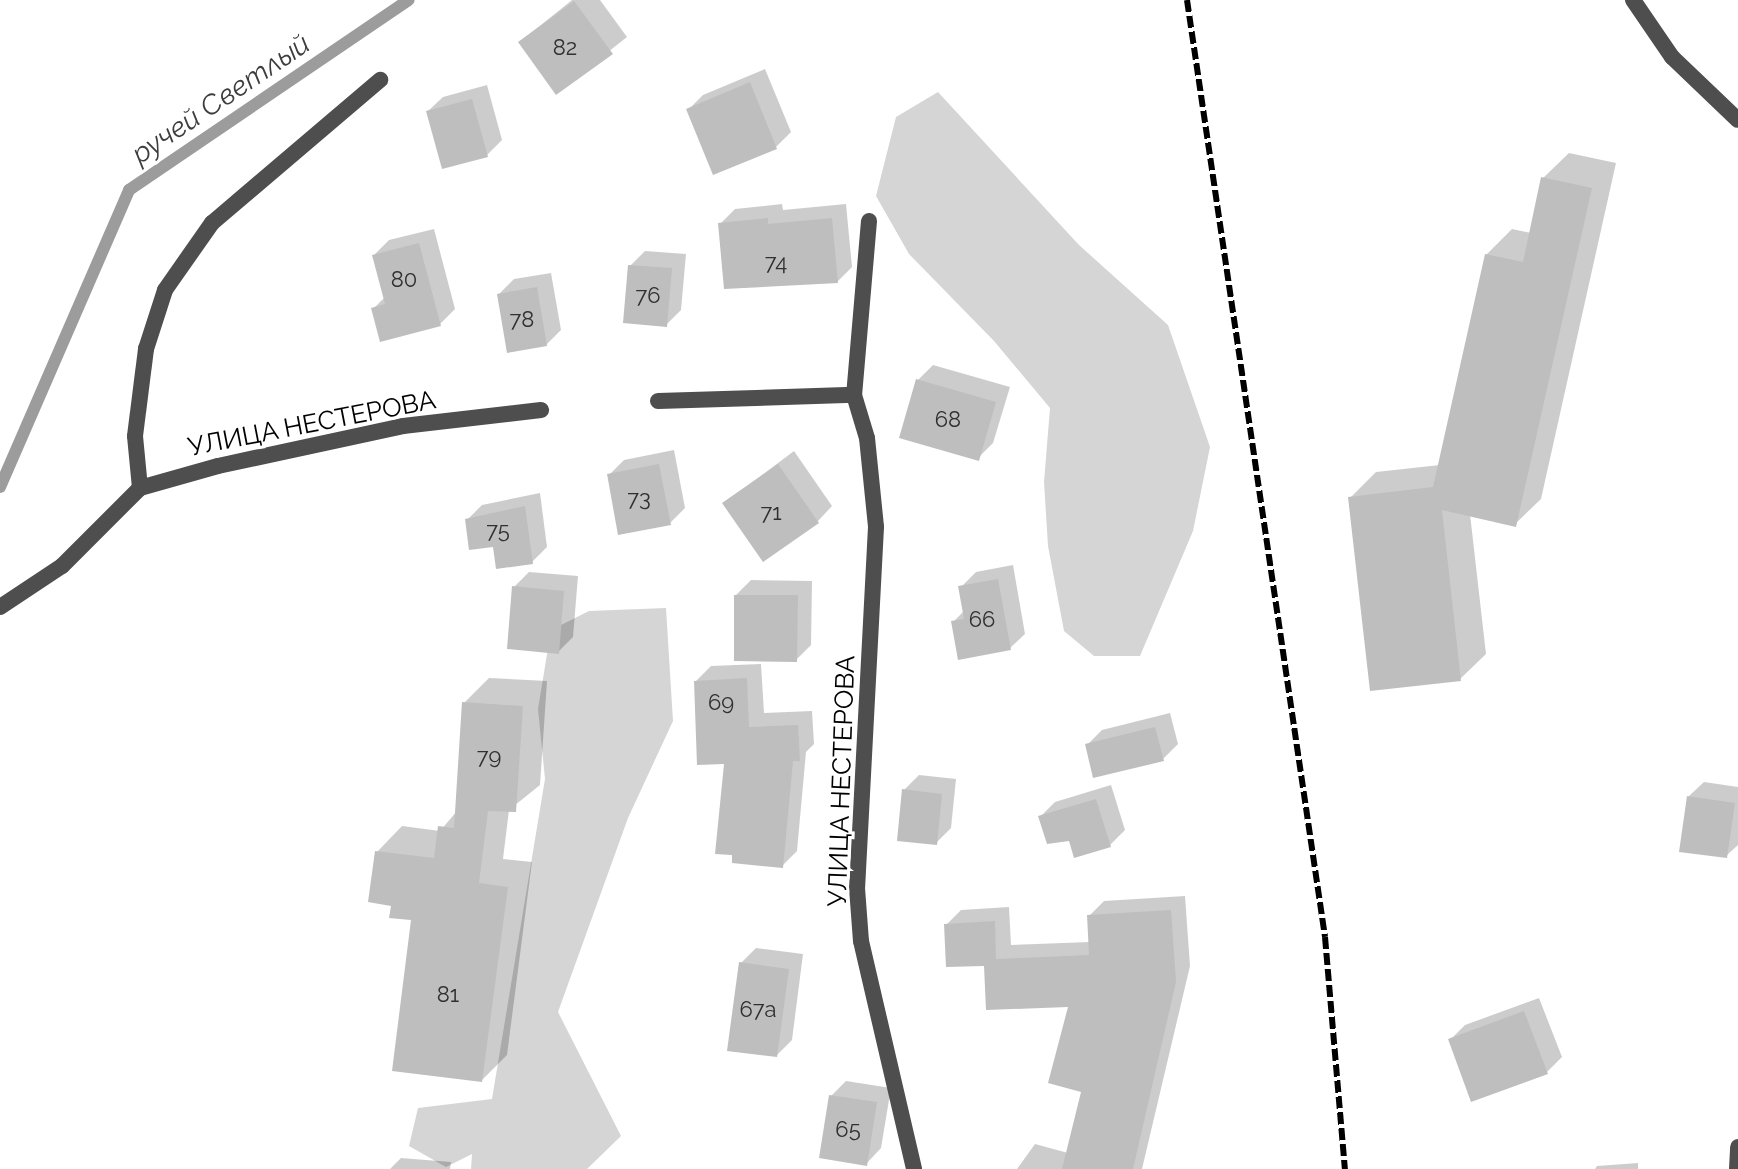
<!DOCTYPE html>
<meta charset="utf-8">
<style>
body{margin:0}
#map{position:relative;width:1738px;height:1169px;overflow:hidden;background:#fff;font-family:Raleway,sans-serif}
div>[style]{position:absolute}
.green>*{inset:0;background:#d5d5d5}
.shadow>*{inset:0;background:#0003}
.stream>*{height:12px;margin:-6px;padding:0 6px;transform-origin:6px;border-radius:6px;background:#9c9c9c}
.building>*{inset:0;background:#bebebe}
.minor>*{height:16px;margin:-8px;padding:0 8px;transform-origin:8px;border-radius:8px;background:#4e4e4e}
.rail>*{height:6px;margin-top:-3px;transform-origin:0;background:repeating-linear-gradient(90deg,#000 0 12px,transparent 0 16px)}
span{translate:-50% -50%;white-space:nowrap;text-align:center;line-height:1.15;-webkit-text-stroke:6px #fff;paint-order:stroke}
.number-label{font-size:22px;color:#303030}
.number-label span{-webkit-text-stroke-width:0}
.street-label{font-size:26px;color:#000}
.water-label{font-size:28px;color:#3d3d3d;font-style:italic}
</style>
<div id="map">
<div class="green">
<i style="clip-path:polygon(938px 92px,1079px 245px,1168px 325px,1210px 447px,1193px 531px,1140px 656px,1094px 656px,1064px 631px,1048px 546px,1044px 482px,1050px 408px,994px 341px,909px 254px,876px 196px,896px 117px)"></i>
<i style="clip-path:polygon(666px 608px,673px 721px,628px 818px,558px 1012px,621px 1136px,587px 1169px,471px 1169px,472px 1154px,446px 1167px,409px 1146px,418px 1108px,492px 1099px,545px 779px,538px 709px,551px 630px,589px 611px)"></i>
</div>
<div class="shadow">
<i style="clip-path:polygon(572px 0,600px 0,627px 37px,556px 93px,520px 42px)"></i>
<i style="clip-path:polygon(765px 69px,791px 132px,776px 147px,688px 110px,703px 95px)"></i>
<i style="clip-path:polygon(487px 85px,502px 140px,487px 155px,428px 111px,443px 97px)"></i>
<i style="clip-path:polygon(1569px 153px,1616px 163px,1541px 499px,1515px 524px,1470px 514px,1486px 654px,1460px 679px,1350px 498px,1376px 472px,1440px 465px,1486px 255px,1512px 229px,1531px 233px,1543px 178px)"></i>
<i style="clip-path:polygon(782px 204px,783px 210px,846px 204px,852px 267px,837px 282px,720px 224px,735px 209px)"></i>
<i style="clip-path:polygon(434px 229px,455px 309px,440px 324px,374px 308px,385px 297px,374px 255px,389px 240px)"></i>
<i style="clip-path:polygon(645px 251px,686px 254px,681px 310px,666px 325px,630px 266px)"></i>
<i style="clip-path:polygon(551px 273px,561px 330px,546px 345px,499px 294px,514px 279px)"></i>
<i style="clip-path:polygon(933px 365px,1010px 387px,993px 443px,978px 458px,918px 380px)"></i>
<i style="clip-path:polygon(674px 450px,685px 508px,670px 523px,609px 475px,624px 460px)"></i>
<i style="clip-path:polygon(794px 451px,832px 506px,818px 521px,725px 503px)"></i>
<i style="clip-path:polygon(540px 493px,547px 547px,532px 562px,495px 545px,467px 520px,482px 505px)"></i>
<i style="clip-path:polygon(1013px 565px,1025px 634px,1010px 648px,953px 622px,965px 610px,961px 587px,976px 572px)"></i>
<i style="clip-path:polygon(529px 572px,578px 576px,573px 637px,558px 652px,514px 587px)"></i>
<i style="clip-path:polygon(751px 580px,812px 581px,811px 645px,796px 660px,736px 595px)"></i>
<i style="clip-path:polygon(761px 664px,764px 713px,812px 711px,814px 744px,806px 752px,797px 851px,782px 866px,726px 762px,696px 681px,711px 666px)"></i>
<i style="clip-path:polygon(489px 678px,547px 681px,540px 785px,509px 810px,503px 859px,532px 862px,507px 1055px,482px 1080px,413px 918px,393px 904px,377px 852px,402px 826px,440px 831px,457px 811px,464px 703px)"></i>
<i style="clip-path:polygon(1170px 713px,1178px 744px,1163px 759px,1087px 745px,1102px 730px)"></i>
<i style="clip-path:polygon(919px 775px,956px 779px,951px 828px,936px 843px,904px 790px)"></i>
<i style="clip-path:polygon(1704px 782px,1738px 787px,1738px 845px,1726px 856px,1689px 796px)"></i>
<i style="clip-path:polygon(1111px 785px,1125px 830px,1110px 845px,1071px 839px,1040px 817px,1055px 802px)"></i>
<i style="clip-path:polygon(1185px 896px,1190px 966px,1142px 1169px,1017px 1169px,1035px 1144px,1068px 1153px,1084px 1090px,1071px 1005px,986px 963px,946px 925px,961px 910px,1009px 907px,1011px 945px,1090px 942px,1089px 916px,1104px 901px)"></i>
<i style="clip-path:polygon(756px 948px,803px 954px,792px 1040px,777px 1055px,741px 963px)"></i>
<i style="clip-path:polygon(1539px 998px,1562px 1057px,1547px 1072px,1450px 1040px,1465px 1025px)"></i>
<i style="clip-path:polygon(846px 1081px,891px 1088px,881px 1148px,867px 1163px,831px 1096px)"></i>
<i style="clip-path:polygon(401px 1158px,451px 1162px,450px 1169px,390px 1169px)"></i>
<i style="clip-path:polygon(1638px 1163px,1638px 1169px,1595px 1169px,1597px 1166px)"></i>
</div>
<div class="stream">
<i style="left:0;top:487px;width:324px;rotate:-66.5deg"></i>
<i style="left:129px;top:190px;width:338px;rotate:-34.2deg"></i>
</div>
<div class="building">
<i style="clip-path:polygon(574px 1px,613px 54px,556px 95px,518px 42px)"></i>
<i style="clip-path:polygon(750px 82px,777px 149px,713px 175px,686px 109px)"></i>
<i style="clip-path:polygon(472px 99px,488px 157px,442px 169px,426px 111px)"></i>
<i style="clip-path:polygon(1541px 177px,1592px 188px,1516px 527px,1442px 510px,1461px 681px,1370px 691px,1348px 497px,1433px 487px,1485px 254px,1523px 262px)"></i>
<i style="clip-path:polygon(768px 218px,768px 224px,832px 218px,838px 283px,724px 289px,718px 223px)"></i>
<i style="clip-path:polygon(419px 243px,441px 326px,380px 342px,371px 308px,385px 304px,372px 255px)"></i>
<i style="clip-path:polygon(628px 265px,672px 268px,667px 327px,623px 323px)"></i>
<i style="clip-path:polygon(537px 287px,547px 346px,507px 353px,497px 294px)"></i>
<i style="clip-path:polygon(916px 379px,996px 402px,979px 461px,899px 438px)"></i>
<i style="clip-path:polygon(659px 464px,671px 525px,618px 535px,607px 474px)"></i>
<i style="clip-path:polygon(778px 464px,819px 523px,763px 562px,722px 503px)"></i>
<i style="clip-path:polygon(525px 506px,533px 564px,496px 569px,493px 547px,469px 550px,465px 519px)"></i>
<i style="clip-path:polygon(998px 579px,1011px 650px,958px 660px,951px 621px,964px 619px,958px 586px)"></i>
<i style="clip-path:polygon(512px 586px,564px 591px,559px 654px,507px 649px)"></i>
<i style="clip-path:polygon(734px 595px,798px 595px,797px 662px,734px 661px)"></i>
<i style="clip-path:polygon(747px 678px,749px 727px,798px 725px,800px 761px,793px 761px,783px 868px,732px 863px,732px 855px,715px 854px,724px 764px,697px 765px,694px 681px)"></i>
<i style="clip-path:polygon(462px 702px,523px 706px,516px 812px,488px 811px,479px 883px,508px 887px,482px 1082px,392px 1071px,411px 920px,389px 918px,391px 906px,368px 902px,375px 851px,434px 858px,438px 826px,454px 828px)"></i>
<i style="clip-path:polygon(1155px 727px,1164px 761px,1093px 778px,1085px 744px)"></i>
<i style="clip-path:polygon(902px 789px,942px 794px,937px 845px,897px 841px)"></i>
<i style="clip-path:polygon(1687px 796px,1735px 803px,1727px 858px,1679px 852px)"></i>
<i style="clip-path:polygon(1096px 799px,1111px 847px,1074px 858px,1069px 841px,1047px 844px,1038px 816px)"></i>
<i style="clip-path:polygon(1171px 910px,1176px 982px,1133px 1169px,1062px 1169px,1081px 1092px,1048px 1083px,1068px 1007px,986px 1010px,984px 966px,946px 967px,944px 924px,995px 921px,996px 959px,1089px 955px,1087px 915px)"></i>
<i style="clip-path:polygon(739px 962px,789px 969px,777px 1057px,727px 1051px)"></i>
<i style="clip-path:polygon(1524px 1011px,1548px 1074px,1471px 1102px,1448px 1039px)"></i>
<i style="clip-path:polygon(829px 1095px,877px 1102px,867px 1166px,819px 1158px)"></i>
</div>
<div class="minor">
<i style="left:1633px;top:0;width:69px;rotate:55.6deg"></i>
<i style="left:1672px;top:57px;width:91px;rotate:43.7deg"></i>
<i style="left:869px;top:221px;width:175px;rotate:94.9deg"></i>
<i style="left:854px;top:395px;width:45px;rotate:73.2deg"></i>
<i style="left:867px;top:438px;width:89px;rotate:84.2deg"></i>
<i style="left:876px;top:527px;width:361px;rotate:93deg"></i>
<i style="left:857px;top:888px;width:53px;rotate:85.7deg"></i>
<i style="left:861px;top:941px;width:234px;rotate:76.9deg"></i>
<i style="left:658px;top:401px;width:196px;rotate:-1.8deg"></i>
<i style="left:140px;top:488px;width:52px;rotate:-95.5deg"></i>
<i style="left:135px;top:436px;width:88px;rotate:-82.8deg"></i>
<i style="left:146px;top:349px;width:62px;rotate:-72.1deg"></i>
<i style="left:165px;top:290px;width:82px;rotate:-55deg"></i>
<i style="left:212px;top:223px;width:221px;rotate:-40.4deg"></i>
<i style="left:0;top:607px;width:74px;rotate:-33.5deg"></i>
<i style="left:62px;top:566px;width:110px;rotate:-45deg"></i>
<i style="left:140px;top:488px;width:81px;rotate:-15.8deg"></i>
<i style="left:218px;top:466px;width:189px;rotate:-12.2deg"></i>
<i style="left:403px;top:426px;width:139px;rotate:-6.6deg"></i>
<i style="left:1737px;top:1169px;width:22px;rotate:-87deg"></i>
</div>
<div class="rail">
<i style="left:1187px;top:0;width:947px;rotate:81.62deg"></i>
<i style="left:1325px;top:937px;width:233px;rotate:85.1deg"></i>
</div>
<div class="number-label">
<span style="left:565px;top:48px">82</span>
<span style="left:776px;top:263px">74</span>
<span style="left:404px;top:280px">80</span>
<span style="left:648px;top:296px">76</span>
<span style="left:522px;top:320px">78</span>
<span style="left:948px;top:420px">68</span>
<span style="left:639px;top:499px">73</span>
<span style="left:771px;top:513px">71</span>
<span style="left:498px;top:531px">75</span>
<span style="left:982px;top:620px">66</span>
<span style="left:721px;top:703px">69</span>
<span style="left:489px;top:757px">79</span>
<span style="left:448px;top:995px">81</span>
<span style="left:758px;top:1010px">67а</span>
<span style="left:848px;top:1130px">65</span>
</div>
<div class="street-label">
<span style="left:312px;top:424px;rotate:-11deg">УЛИЦА НЕСТЕРОВА</span>
<span style="left:842px;top:781px;rotate:-88deg">УЛИЦА НЕСТЕРОВА</span>
</div>
<div class="water-label">
<span style="left:221px;top:99px;rotate:-34deg">ручей Светлый</span>
</div>
</div>
